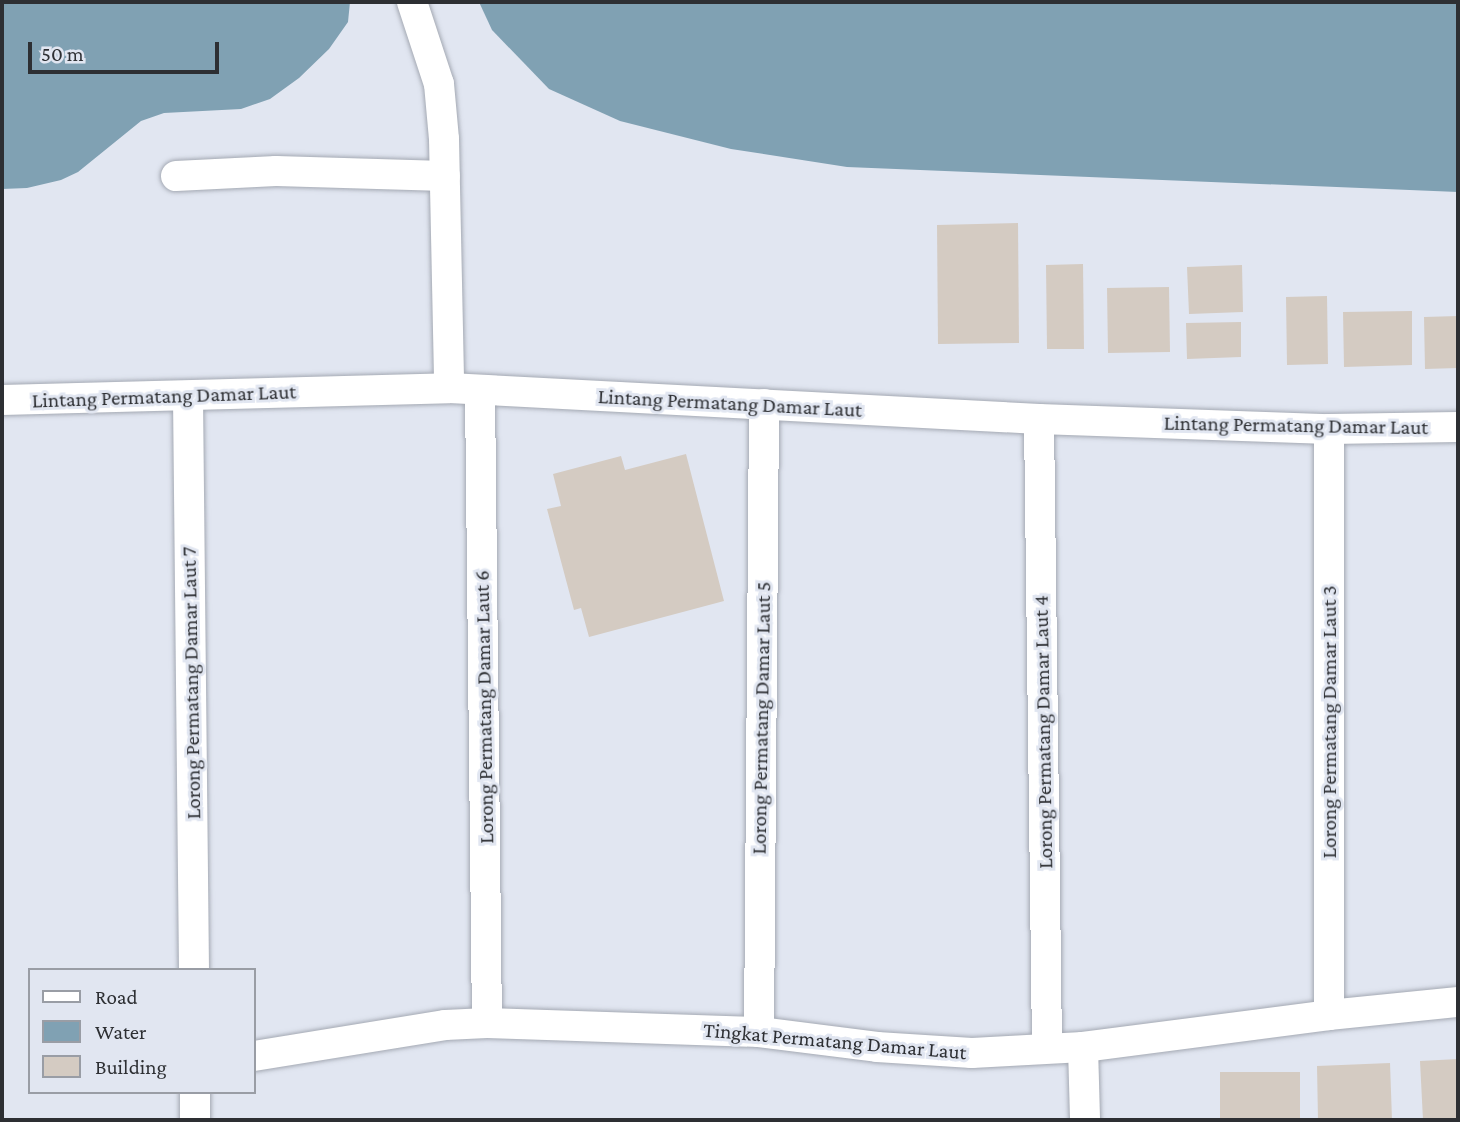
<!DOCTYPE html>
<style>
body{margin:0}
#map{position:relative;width:1460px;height:1122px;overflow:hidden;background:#e1e6f1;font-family:"Crimson Pro",serif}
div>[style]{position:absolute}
.water>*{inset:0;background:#80a1b3}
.building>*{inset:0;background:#d4cbc2}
.roads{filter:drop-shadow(0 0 2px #a4a9b3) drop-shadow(0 0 2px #a4a9b3)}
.minor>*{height:30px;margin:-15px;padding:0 15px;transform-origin:15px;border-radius:15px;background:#fff}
span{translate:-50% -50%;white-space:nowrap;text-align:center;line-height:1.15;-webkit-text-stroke:6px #e1e6f1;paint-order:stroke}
.street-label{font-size:21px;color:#2d2f33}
.frame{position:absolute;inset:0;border:4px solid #2d2f33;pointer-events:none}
.legend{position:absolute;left:28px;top:968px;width:228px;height:126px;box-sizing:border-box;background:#e1e6f1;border:2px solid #999da5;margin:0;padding:9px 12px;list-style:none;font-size:21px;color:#2d2f33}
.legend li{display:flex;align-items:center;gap:14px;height:35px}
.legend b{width:35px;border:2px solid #999da5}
.scale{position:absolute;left:28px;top:42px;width:191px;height:32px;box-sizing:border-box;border:4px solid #2d2f33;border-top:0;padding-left:9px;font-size:21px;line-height:24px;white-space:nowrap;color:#2d2f33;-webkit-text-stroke:5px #e1e6f1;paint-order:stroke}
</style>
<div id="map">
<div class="water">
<i style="clip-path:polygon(2px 2px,350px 2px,348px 22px,329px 49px,299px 78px,270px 99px,241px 109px,164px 113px,141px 121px,78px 172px,61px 180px,27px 188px,2px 189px)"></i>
<i style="clip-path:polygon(479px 2px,1458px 2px,1458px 192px,847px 167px,731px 149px,620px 121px,549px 89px,492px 30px)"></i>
</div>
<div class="building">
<i style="clip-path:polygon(1018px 223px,1019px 343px,938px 344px,937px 225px)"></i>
<i style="clip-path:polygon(1083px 264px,1084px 349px,1047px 349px,1046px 265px)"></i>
<i style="clip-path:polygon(1242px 265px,1243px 312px,1189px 314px,1187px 267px)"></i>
<i style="clip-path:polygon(1169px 287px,1170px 352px,1108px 353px,1107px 288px)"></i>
<i style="clip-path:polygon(1327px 296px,1328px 364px,1287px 365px,1286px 297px)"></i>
<i style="clip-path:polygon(1412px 311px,1412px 365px,1344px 367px,1343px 312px)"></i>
<i style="clip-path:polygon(1458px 316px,1458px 368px,1425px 369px,1424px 317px)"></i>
<i style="clip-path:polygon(1241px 322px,1241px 357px,1187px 359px,1186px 323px)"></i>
<i style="clip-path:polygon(686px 454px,724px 601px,589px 637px,581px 608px,574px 610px,547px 509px,561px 506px,553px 474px,621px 456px,625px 470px)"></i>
<i style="clip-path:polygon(1458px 1059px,1458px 1120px,1423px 1120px,1420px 1061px)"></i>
<i style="clip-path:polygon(1390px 1063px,1392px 1120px,1318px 1120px,1317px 1066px)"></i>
<i style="clip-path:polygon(1220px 1072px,1300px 1072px,1300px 1120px,1220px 1120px)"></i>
</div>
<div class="roads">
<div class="minor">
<i style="left:412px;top:2px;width:86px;rotate:71.8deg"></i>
<i style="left:439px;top:84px;width:55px;rotate:84.8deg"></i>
<i style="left:444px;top:139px;width:249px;rotate:88.8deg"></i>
<i style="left:176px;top:176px;width:100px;rotate:-2.9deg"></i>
<i style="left:276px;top:171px;width:169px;rotate:1.7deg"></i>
<i style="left:480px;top:391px;width:632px;rotate:89.37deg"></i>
<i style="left:188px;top:397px;width:573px;rotate:89.4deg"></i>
<i style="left:2px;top:400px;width:447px;rotate:-1.5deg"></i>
<i style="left:449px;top:388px;width:591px;rotate:3.01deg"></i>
<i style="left:1039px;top:419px;width:290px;rotate:2deg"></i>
<i style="left:1329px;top:429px;width:129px;rotate:-0.9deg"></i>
<i style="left:1039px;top:419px;width:627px;rotate:89.27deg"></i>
<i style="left:1329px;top:1015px;width:586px;rotate:-90deg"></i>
<i style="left:759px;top:1032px;width:628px;rotate:-89.54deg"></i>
<i style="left:1083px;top:1047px;width:73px;rotate:88.4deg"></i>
<i style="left:254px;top:1056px;width:193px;rotate:-9.2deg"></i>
<i style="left:445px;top:1025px;width:42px;rotate:-2.7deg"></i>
<i style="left:487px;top:1023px;width:272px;rotate:1.9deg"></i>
<i style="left:759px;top:1032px;width:119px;rotate:7.2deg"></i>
<i style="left:877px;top:1047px;width:95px;rotate:3.6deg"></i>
<i style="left:972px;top:1053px;width:111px;rotate:-3.1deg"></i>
<i style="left:1083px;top:1047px;width:248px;rotate:-7.4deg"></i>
<i style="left:1329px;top:1015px;width:130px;rotate:-5.8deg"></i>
<i style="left:195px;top:1092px;width:28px;rotate:90deg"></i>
</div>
</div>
<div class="street-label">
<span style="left:164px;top:396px;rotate:-2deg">Lintang Permatang Damar Laut</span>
<span style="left:730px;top:403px;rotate:3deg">Lintang Permatang Damar Laut</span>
<span style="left:1296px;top:425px;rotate:1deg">Lintang Permatang Damar Laut</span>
<span style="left:191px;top:683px;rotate:-91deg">Lorong Permatang Damar Laut 7</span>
<span style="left:484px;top:707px;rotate:-91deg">Lorong Permatang Damar Laut 6</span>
<span style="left:761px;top:718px;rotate:-89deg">Lorong Permatang Damar Laut 5</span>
<span style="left:1329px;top:722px;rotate:-90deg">Lorong Permatang Damar Laut 3</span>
<span style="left:1043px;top:732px;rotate:-91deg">Lorong Permatang Damar Laut 4</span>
<span style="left:835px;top:1041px;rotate:5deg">Tingkat Permatang Damar Laut</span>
</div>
<div class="frame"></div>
<ul class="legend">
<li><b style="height:9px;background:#fff"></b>Road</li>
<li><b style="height:19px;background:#80a1b3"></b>Water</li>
<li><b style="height:19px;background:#d4cbc2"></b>Building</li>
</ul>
<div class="scale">50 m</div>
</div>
